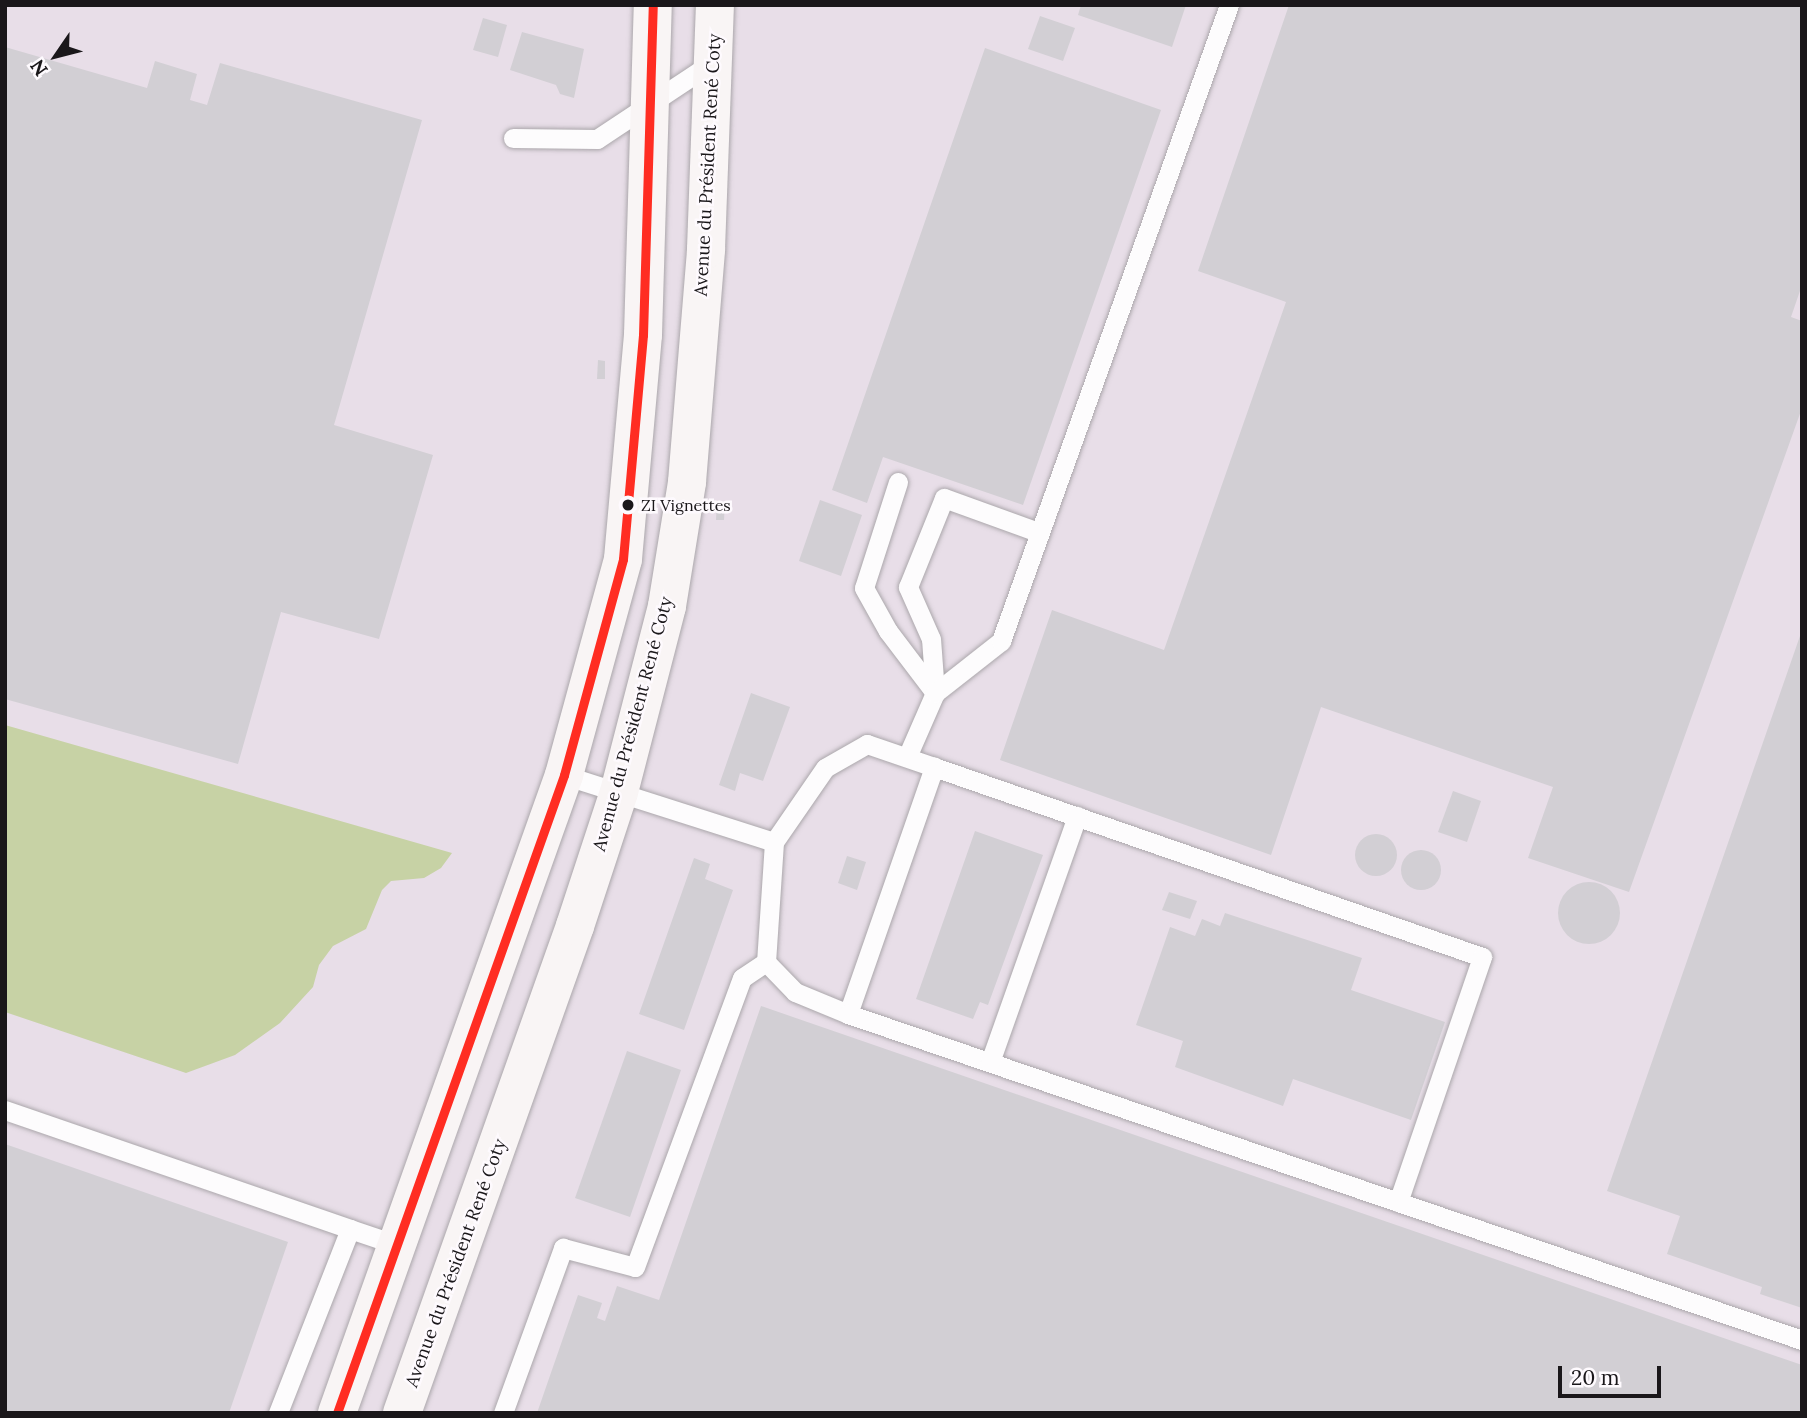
<!DOCTYPE html>
<meta charset="utf-8">
<style>
body{margin:0}
#map{position:relative;width:1807px;height:1418px;overflow:hidden;background:#f2edf2;font-family:Lora,serif}
div>[style]{position:absolute}
.built>*{inset:0;background:#e8dee8}
.forest>*{inset:0;background:#c7d2a5}
.building>*{inset:0;background:#d2cfd4}
.round{border-radius:50%}
.roads{filter:drop-shadow(0 0 2px #aba7ab) drop-shadow(0 0 2px #aba7ab)}
.service>*{height:19px;margin:-9.5px;padding:0 9.5px;transform-origin:9.5px;border-radius:9.5px;background:#fdfcfd}
.secondary>*{height:38px;margin:-19px;padding:0 19px;transform-origin:19px;border-radius:19px;background:#f9f5f5}
.bus-1>*{height:9px;margin:-4.5px;padding:0 4.5px;transform-origin:4.5px;border-radius:4.5px;background:#ff2d22}
.dots>*{width:19px;height:19px;translate:-50% -50%;box-sizing:border-box;border:4px solid #fefafe;border-radius:50%}
span{translate:-50% -50%;white-space:nowrap;text-align:center;line-height:1.15;-webkit-text-stroke:5px #fefafe;paint-order:stroke}
.bus-label{font-size:16px;color:#1a171a}
.left{translate:0 -50%;text-align:left}
.street-label{font-size:18px;color:#1a171a}
.frame{position:absolute;inset:0;border:7px solid #1a171a;pointer-events:none}
.north{position:absolute;left:21px;top:21px;width:70px;height:70px;-webkit-text-stroke:5px #fefafe;paint-order:stroke;rotate:235deg;font-size:19px;font-weight:700;line-height:28px;text-align:center;color:#1a171a}
.north::after{content:'';display:block;margin:auto;width:24px;height:32px;background:#1a171a;clip-path:polygon(50% 0,100% 100%,50% 72%,0 100%)}
.scale{position:absolute;left:1558px;top:1366px;width:103px;height:32px;box-sizing:border-box;border:4px solid #1a171a;border-top:0;padding-left:9px;font-size:21px;line-height:24px;white-space:nowrap;color:#1a171a;-webkit-text-stroke:5px #fefafe;paint-order:stroke}
</style>
<div id="map">
<div class="built">
<i style="clip-path:polygon(5px 5px,1802px 5px,1802px 1413px,5px 1413px)"></i>
</div>
<div class="forest">
<i style="clip-path:polygon(5px 725px,452px 853px,441px 868px,424px 878px,391px 881px,382px 890px,366px 929px,333px 946px,319px 965px,313px 987px,280px 1023px,235px 1055px,186px 1073px,5px 1012px)"></i>
</div>
<div class="building">
<i style="clip-path:polygon(1081px 5px,1186px 5px,1172px 47px,1078px 15px)"></i>
<i style="clip-path:polygon(1289px 5px,1802px 5px,1802px 285px,1791px 317px,1802px 321px,1802px 408px,1629px 892px,1528px 858px,1553px 787px,1321px 707px,1271px 855px,1000px 760px,1052px 610px,1164px 650px,1286px 302px,1198px 271px)"></i>
<i style="clip-path:polygon(1040px 16px,1075px 28px,1063px 61px,1028px 49px)"></i>
<i style="clip-path:polygon(483px 18px,507px 25px,498px 57px,473px 50px)"></i>
<i style="clip-path:polygon(522px 32px,584px 49px,574px 98px,560px 94px,556px 85px,510px 70px)"></i>
<i style="clip-path:polygon(5px 47px,147px 88px,155px 61px,197px 74px,190px 100px,207px 105px,220px 63px,422px 120px,334px 425px,433px 455px,379px 639px,281px 612px,238px 764px,5px 699px)"></i>
<i style="clip-path:polygon(985px 48px,1161px 110px,1023px 505px,883px 457px,867px 503px,832px 490px)"></i>
<i style="clip-path:polygon(598px 360px,605px 361px,605px 379px,597px 379px)"></i>
<i style="clip-path:polygon(820px 500px,862px 515px,841px 576px,799px 561px)"></i>
<i style="clip-path:polygon(717px 501px,725px 502px,724px 520px,716px 520px)"></i>
<i style="clip-path:polygon(1801px 633px,1802px 633px,1802px 1308px,1760px 1294px,1762px 1287px,1667px 1254px,1680px 1216px,1607px 1191px)"></i>
<i style="clip-path:polygon(751px 693px,790px 707px,763px 781px,740px 773px,735px 791px,719px 785px)"></i>
<i style="clip-path:polygon(1453px 791px,1481px 801px,1467px 842px,1438px 832px)"></i>
<i style="clip-path:polygon(975px 831px,1043px 855px,988px 1005px,980px 1002px,973px 1019px,916px 999px)"></i>
<i class="round" style="left:1355px;top:834px;width:42px;height:42px"></i>
<i class="round" style="left:1401px;top:850px;width:40px;height:40px"></i>
<i style="clip-path:polygon(847px 856px,866px 862px,857px 890px,838px 883px)"></i>
<i style="clip-path:polygon(694px 858px,710px 864px,705px 879px,733px 890px,684px 1030px,639px 1014px)"></i>
<i class="round" style="left:1558px;top:882px;width:62px;height:62px"></i>
<i style="clip-path:polygon(1169px 892px,1197px 901px,1190px 919px,1162px 910px)"></i>
<i style="clip-path:polygon(1225px 913px,1362px 958px,1351px 990px,1445px 1022px,1411px 1120px,1293px 1079px,1283px 1106px,1175px 1067px,1183px 1041px,1136px 1025px,1170px 927px,1195px 936px,1202px 919px,1220px 926px)"></i>
<i style="clip-path:polygon(761px 1006px,1802px 1365px,1802px 1413px,537px 1413px,578px 1295px,602px 1303px,597px 1318px,605px 1321px,617px 1286px,659px 1300px)"></i>
<i style="clip-path:polygon(627px 1051px,681px 1070px,630px 1217px,575px 1198px)"></i>
<i style="clip-path:polygon(5px 1144px,288px 1242px,229px 1413px,5px 1413px)"></i>
</div>
<div class="roads">
<div class="service">
<i style="left:513px;top:138px;width:84px;rotate:0.7deg"></i>
<i style="left:597px;top:139px;width:139px;rotate:-33.6deg"></i>
<i style="left:898px;top:482px;width:111px;rotate:107.8deg"></i>
<i style="left:864px;top:588px;width:49px;rotate:60.8deg"></i>
<i style="left:888px;top:631px;width:78px;rotate:52.8deg"></i>
<i style="left:935px;top:693px;width:54px;rotate:-94.2deg"></i>
<i style="left:931px;top:639px;width:57px;rotate:-113.9deg"></i>
<i style="left:908px;top:587px;width:96px;rotate:-68deg"></i>
<i style="left:944px;top:498px;width:100px;rotate:19.9deg"></i>
<i style="left:907px;top:757px;width:70px;rotate:-66.4deg"></i>
<i style="left:935px;top:693px;width:84px;rotate:-38.2deg"></i>
<i style="left:1001px;top:641px;width:676px;rotate:-70.28deg"></i>
<i style="left:934px;top:767px;width:580px;rotate:19.12deg"></i>
<i style="left:1482px;top:957px;width:259px;rotate:108.9deg"></i>
<i style="left:564px;top:775px;width:220px;rotate:17.7deg"></i>
<i style="left:774px;top:842px;width:120px;rotate:93.8deg"></i>
<i style="left:766px;top:962px;width:42px;rotate:46deg"></i>
<i style="left:795px;top:992px;width:57px;rotate:22.5deg"></i>
<i style="left:848px;top:1014px;width:262px;rotate:-70.8deg"></i>
<i style="left:934px;top:767px;width:71px;rotate:-161.1deg"></i>
<i style="left:867px;top:744px;width:48px;rotate:150.3deg"></i>
<i style="left:825px;top:768px;width:90px;rotate:124.6deg"></i>
<i style="left:848px;top:1014px;width:1008px;rotate:18.87deg"></i>
<i style="left:990px;top:1062px;width:261px;rotate:-70.5deg"></i>
<i style="left:5px;top:1110px;width:365px;rotate:19deg"></i>
<i style="left:350px;top:1229px;width:198px;rotate:111.4deg"></i>
<i style="left:350px;top:1229px;width:50px;rotate:18.8deg"></i>
<i style="left:503px;top:1413px;width:176px;rotate:-70deg"></i>
<i style="left:563px;top:1248px;width:74px;rotate:14.8deg"></i>
<i style="left:635px;top:1267px;width:308px;rotate:-69.7deg"></i>
<i style="left:742px;top:978px;width:29px;rotate:-34deg"></i>
</div>
<div class="secondary">
<i style="left:337px;top:1413px;width:677px;rotate:-70.41deg"></i>
<i style="left:564px;top:775px;width:224px;rotate:-74.7deg"></i>
<i style="left:623px;top:559px;width:225px;rotate:-84.9deg"></i>
<i style="left:643px;top:335px;width:330px;rotate:-88.3deg"></i>
<i style="left:402px;top:1413px;width:517px;rotate:-70.44deg"></i>
<i style="left:575px;top:926px;width:141px;rotate:-71.8deg"></i>
<i style="left:619px;top:792px;width:192px;rotate:-75.5deg"></i>
<i style="left:667px;top:606px;width:126px;rotate:-80.8deg"></i>
<i style="left:687px;top:482px;width:234px;rotate:-85.3deg"></i>
<i style="left:706px;top:249px;width:244px;rotate:-87.9deg"></i>
</div>
</div>
<div class="bus-1">
<i style="left:337px;top:1413px;width:677px;rotate:-70.41deg"></i>
<i style="left:564px;top:775px;width:224px;rotate:-74.7deg"></i>
<i style="left:623px;top:559px;width:225px;rotate:-84.9deg"></i>
<i style="left:643px;top:335px;width:330px;rotate:-88.3deg"></i>
</div>
<div class="dots">
<i style="left:628px;top:505px;background:#1a171a"></i>
</div>
<div class="bus-label">
<span class="left" style="left:641px;top:505px">ZI Vignettes</span>
</div>
<div class="street-label">
<span style="left:708px;top:165px;rotate:-87deg">Avenue du Président René Coty</span>
<span style="left:633px;top:724px;rotate:-75deg">Avenue du Président René Coty</span>
<span style="left:456px;top:1263px;rotate:-70deg">Avenue du Président René Coty</span>
</div>
<div class="frame"></div>
<div class="north">N</div>
<div class="scale">20 m</div>
</div>
